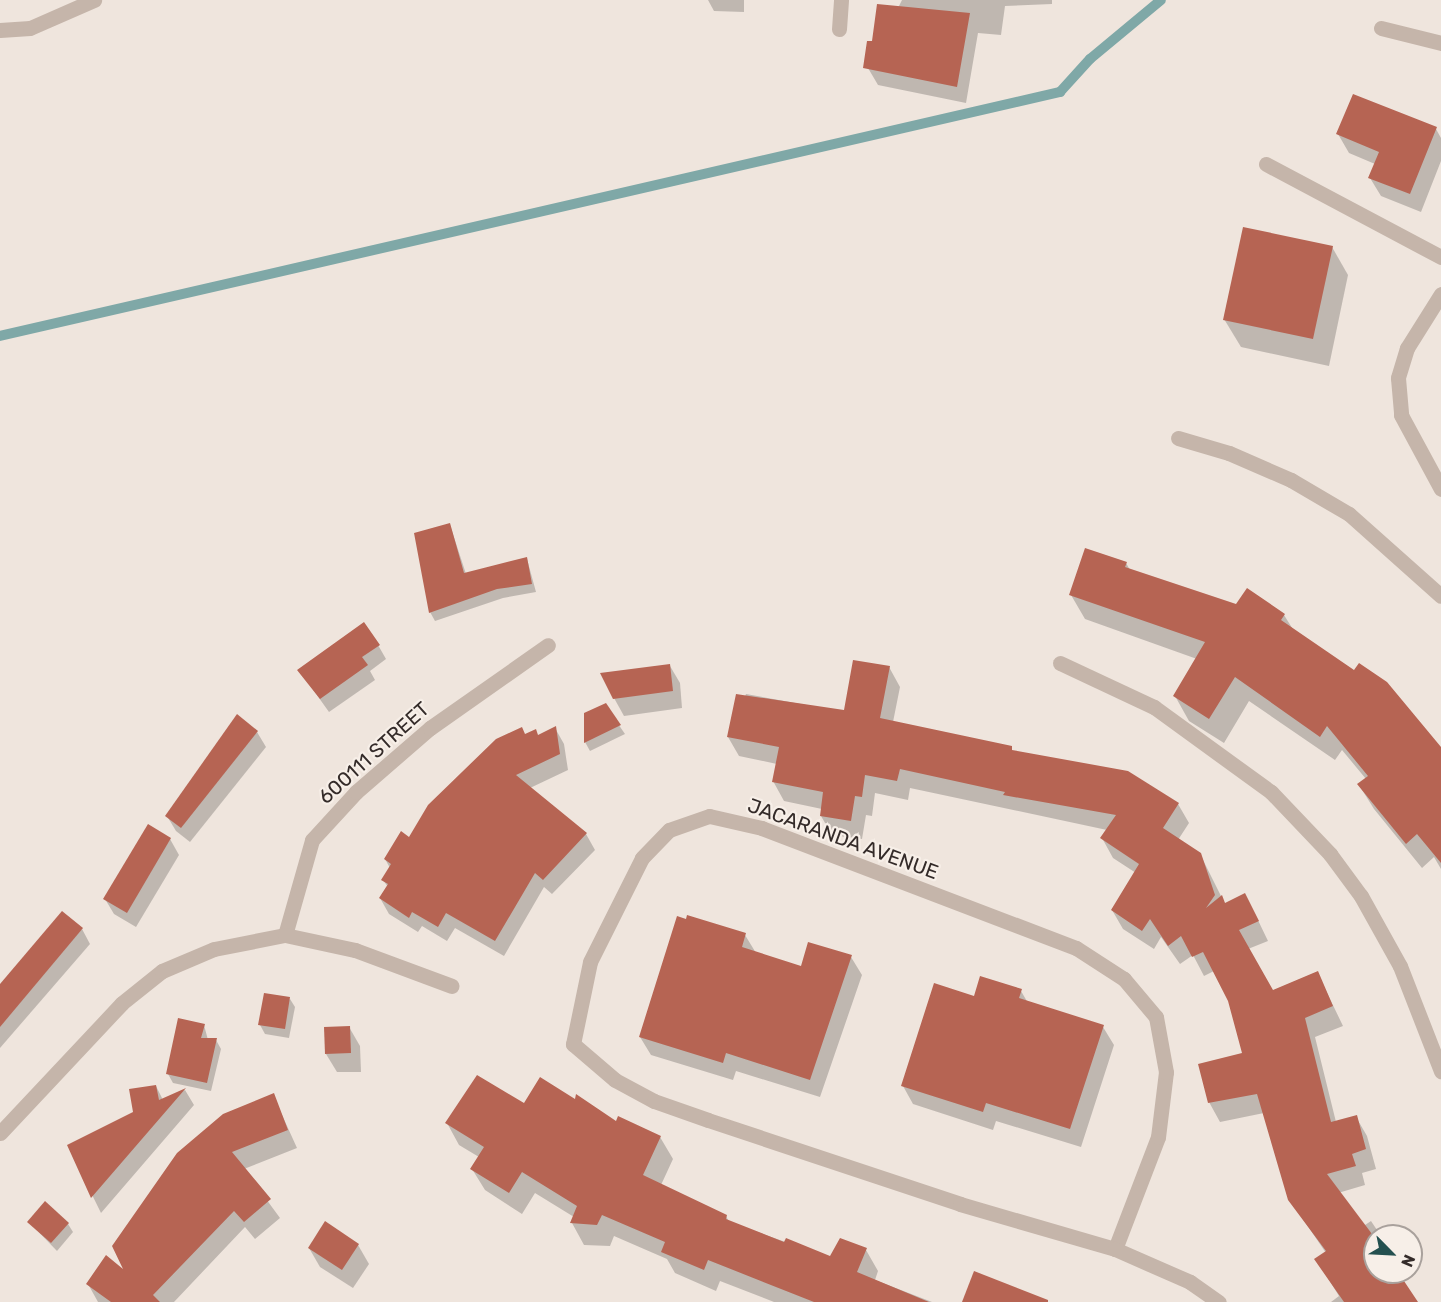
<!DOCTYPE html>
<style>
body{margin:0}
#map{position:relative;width:1441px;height:1302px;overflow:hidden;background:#efe5dd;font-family:Rubik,sans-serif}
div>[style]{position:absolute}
.shadow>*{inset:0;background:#0003}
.stream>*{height:10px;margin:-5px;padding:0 5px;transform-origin:5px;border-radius:5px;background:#7fa8a7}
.building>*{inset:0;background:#b66453}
.minor>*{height:15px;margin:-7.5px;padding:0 7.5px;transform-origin:7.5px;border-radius:7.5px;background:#c5b5aa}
span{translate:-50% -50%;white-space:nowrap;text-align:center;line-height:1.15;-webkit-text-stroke:4.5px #f7efe8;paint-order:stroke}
.street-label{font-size:20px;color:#342b29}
.north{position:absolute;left:1363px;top:1224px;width:60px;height:60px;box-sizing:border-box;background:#f7efe8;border:2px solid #a9a19c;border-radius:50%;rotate:114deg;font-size:16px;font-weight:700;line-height:24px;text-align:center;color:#342b29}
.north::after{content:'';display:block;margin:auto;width:21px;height:27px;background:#24504f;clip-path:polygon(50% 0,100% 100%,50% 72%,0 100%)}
</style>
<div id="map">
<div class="shadow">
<i style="clip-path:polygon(708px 0,744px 0,744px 12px,714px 11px)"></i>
<i style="clip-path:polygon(902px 0,1052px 0,1052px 4px,1005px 6px,1001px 35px,978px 33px,966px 103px,878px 85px,868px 68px)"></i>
<i style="clip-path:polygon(1436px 129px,1441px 138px,1441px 161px,1421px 212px,1381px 196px,1370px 178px,1375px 164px,1349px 153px,1338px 134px)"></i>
<i style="clip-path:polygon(1332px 247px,1348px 275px,1329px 366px,1241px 347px,1224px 319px)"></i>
<i style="clip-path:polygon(450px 525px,466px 574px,527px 559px,536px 592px,503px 598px,435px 621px,430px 612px)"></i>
<i style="clip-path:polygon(1126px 563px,1130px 570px,1237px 606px,1284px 615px,1294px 631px,1441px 749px,1441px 869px,1434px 857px,1422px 868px,1374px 809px,1359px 785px,1366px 779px,1342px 750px,1335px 760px,1249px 701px,1224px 743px,1189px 721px,1175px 696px,1197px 659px,1085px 619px,1071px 595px)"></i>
<i style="clip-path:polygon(378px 645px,386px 659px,370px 671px,375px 680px,329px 712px,299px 670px)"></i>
<i style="clip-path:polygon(670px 666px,680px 683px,682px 708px,624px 716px,614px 698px)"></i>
<i style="clip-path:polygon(889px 667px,900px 687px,893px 722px,1011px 748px,1013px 752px,1178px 804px,1189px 823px,1178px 840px,1200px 854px,1225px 904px,1255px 914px,1268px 941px,1248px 949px,1272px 991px,1317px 972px,1343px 1026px,1315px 1037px,1336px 1122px,1356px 1117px,1367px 1136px,1376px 1169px,1362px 1173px,1365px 1185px,1338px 1193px,1362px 1227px,1371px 1221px,1381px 1236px,1375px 1236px,1375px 1272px,1404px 1272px,1400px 1278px,1416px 1302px,1331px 1302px,1339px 1296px,1316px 1259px,1326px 1253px,1288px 1197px,1264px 1113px,1220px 1122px,1209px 1102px,1244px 1054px,1229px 1000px,1214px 971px,1204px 976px,1193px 955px,1180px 964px,1161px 937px,1154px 949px,1123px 929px,1112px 910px,1136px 873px,1113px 858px,1102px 838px,1107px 830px,910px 788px,908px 800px,875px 793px,872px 816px,866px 815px,862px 839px,832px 835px,821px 816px,822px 809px,784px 801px,773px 781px,777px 764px,739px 756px,728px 737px,746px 694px,845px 712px)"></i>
<i style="clip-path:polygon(605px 705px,625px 734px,590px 751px,585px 742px)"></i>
<i style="clip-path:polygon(555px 728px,564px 744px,568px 770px,530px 788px,586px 834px,595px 850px,552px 894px,544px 887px,504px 956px,455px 928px,447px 941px,422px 926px,418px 932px,389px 914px,380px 898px,388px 887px,383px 880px,390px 868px,385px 859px,525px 735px,538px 736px)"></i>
<i style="clip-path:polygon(257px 732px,266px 747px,190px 842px,176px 831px,167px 816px)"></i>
<i style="clip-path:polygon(170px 839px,179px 855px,136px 927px,114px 914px,105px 899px)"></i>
<i style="clip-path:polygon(82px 929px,90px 944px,0 1048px,0 989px)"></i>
<i style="clip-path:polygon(745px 935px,756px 953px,802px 968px,851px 957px,862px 975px,820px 1097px,736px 1071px,733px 1080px,651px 1055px,640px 1037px)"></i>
<i style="clip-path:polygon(1021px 991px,1028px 1003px,1103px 1027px,1114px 1045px,1081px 1147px,996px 1121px,993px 1130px,913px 1104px,903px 1086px,975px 998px)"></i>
<i style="clip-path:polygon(290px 999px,295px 1007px,289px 1038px,265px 1034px,260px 1025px)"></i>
<i style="clip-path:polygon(204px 1025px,208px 1040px,216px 1040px,221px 1049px,211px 1091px,173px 1083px,168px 1074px)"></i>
<i style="clip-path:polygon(349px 1027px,360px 1046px,361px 1072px,337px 1072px,326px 1054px)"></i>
<i style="clip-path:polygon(156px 1086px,163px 1100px,185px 1090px,194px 1105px,101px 1213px,68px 1146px,135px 1113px)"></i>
<i style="clip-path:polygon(273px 1095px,297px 1148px,244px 1169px,280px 1218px,255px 1239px,245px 1227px,174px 1302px,98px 1302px,88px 1284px,127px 1275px)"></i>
<i style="clip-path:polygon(525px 1105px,616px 1123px,660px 1137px,673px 1159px,661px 1185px,726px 1216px,729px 1222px,831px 1258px,866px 1250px,878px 1271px,875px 1280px,932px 1302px,774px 1302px,720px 1281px,716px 1291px,675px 1273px,667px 1259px,614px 1236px,610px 1246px,584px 1245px,572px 1223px,574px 1217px,535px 1193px,522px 1214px,485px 1190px,472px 1169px,479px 1157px,459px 1145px,447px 1123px)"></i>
<i style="clip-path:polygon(29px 1222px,68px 1224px,73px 1232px,57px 1251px)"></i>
<i style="clip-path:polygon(358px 1245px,369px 1264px,353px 1288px,320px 1267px,309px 1248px)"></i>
</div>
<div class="stream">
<i style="left:0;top:336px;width:1088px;rotate:-12.96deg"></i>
<i style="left:1060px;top:92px;width:45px;rotate:-47.7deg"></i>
<i style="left:1090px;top:59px;width:92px;rotate:-39.7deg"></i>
</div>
<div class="building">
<i style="clip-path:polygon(877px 4px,970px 13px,957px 87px,863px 68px,867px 41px,872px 41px)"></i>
<i style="clip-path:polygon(1353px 94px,1437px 127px,1410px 194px,1368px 178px,1379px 152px,1336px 134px)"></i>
<i style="clip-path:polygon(1243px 227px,1333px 246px,1313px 339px,1223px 320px)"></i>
<i style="clip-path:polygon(450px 523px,464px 573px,527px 557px,532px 584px,497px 589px,429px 613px,414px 533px)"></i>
<i style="clip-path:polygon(1085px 548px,1127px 562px,1125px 567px,1236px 604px,1247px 588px,1285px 614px,1281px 620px,1354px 670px,1359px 663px,1387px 682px,1441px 747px,1441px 863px,1417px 834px,1406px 844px,1357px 784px,1368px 776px,1327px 726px,1320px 737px,1235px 677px,1209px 719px,1173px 696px,1205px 642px,1069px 595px)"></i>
<i style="clip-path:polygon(364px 622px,380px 645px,362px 657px,368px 665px,320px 699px,297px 670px)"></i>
<i style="clip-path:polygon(853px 660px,890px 666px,880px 718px,1012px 746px,1012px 750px,1128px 771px,1179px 803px,1163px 828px,1201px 853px,1215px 895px,1206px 908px,1222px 895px,1225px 903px,1245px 893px,1259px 921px,1239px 930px,1273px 990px,1318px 971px,1333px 1006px,1305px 1018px,1331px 1122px,1357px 1115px,1366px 1149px,1352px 1154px,1356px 1166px,1327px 1174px,1375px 1238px,1375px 1272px,1398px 1272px,1418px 1302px,1344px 1302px,1314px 1259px,1326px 1251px,1288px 1200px,1257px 1094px,1208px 1103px,1198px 1064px,1242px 1053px,1228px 1001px,1203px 952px,1192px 957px,1181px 936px,1168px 946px,1150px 919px,1142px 931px,1111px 910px,1139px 864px,1100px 838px,1116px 815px,1003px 795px,1005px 792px,900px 769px,897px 781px,865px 775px,862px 797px,855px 796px,851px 821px,820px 816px,823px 792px,772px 782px,779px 747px,727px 737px,736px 694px,844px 710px)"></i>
<i style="clip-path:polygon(670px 664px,673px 691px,613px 699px,600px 673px)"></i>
<i style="clip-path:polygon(606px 703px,621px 725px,584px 743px,584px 713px)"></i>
<i style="clip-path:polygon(237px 714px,258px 731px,181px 828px,165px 816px)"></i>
<i style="clip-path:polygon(556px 726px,560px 754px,516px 775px,587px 833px,543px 880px,535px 873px,495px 941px,446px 913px,438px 927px,412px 912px,409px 918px,379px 898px,388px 884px,381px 880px,391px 864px,384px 859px,401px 831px,409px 837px,428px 805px,496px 739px,522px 727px,525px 734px,536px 729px,538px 735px)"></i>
<i style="clip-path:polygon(148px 824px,171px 838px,127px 913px,103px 899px)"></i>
<i style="clip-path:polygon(62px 911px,83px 928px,0 1027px,0 984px)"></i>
<i style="clip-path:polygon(687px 915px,746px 933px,742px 947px,801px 966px,808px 942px,852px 955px,810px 1080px,726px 1053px,723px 1063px,639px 1037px,677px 916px,686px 919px)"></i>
<i style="clip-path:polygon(980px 976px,1022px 989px,1019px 998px,1104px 1025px,1070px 1129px,986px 1103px,983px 1112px,901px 1086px,934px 983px,974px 996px)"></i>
<i style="clip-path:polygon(264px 993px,290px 997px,285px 1029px,258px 1025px)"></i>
<i style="clip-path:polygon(178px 1018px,205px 1024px,201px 1038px,217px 1038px,207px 1083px,166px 1074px)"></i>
<i style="clip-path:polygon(350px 1026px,351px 1053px,325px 1054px,324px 1027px)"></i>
<i style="clip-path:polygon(477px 1075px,524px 1103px,540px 1077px,575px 1099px,576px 1094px,616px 1121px,618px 1116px,661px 1136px,643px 1175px,727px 1215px,726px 1219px,784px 1242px,786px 1238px,830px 1256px,840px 1238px,867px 1248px,857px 1272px,929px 1302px,814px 1302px,708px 1260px,704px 1270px,661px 1252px,665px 1242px,602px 1215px,597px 1225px,570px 1223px,577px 1206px,522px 1172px,509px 1193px,470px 1169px,484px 1147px,445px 1123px)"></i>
<i style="clip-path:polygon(156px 1085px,159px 1100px,186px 1088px,91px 1198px,67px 1145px,133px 1112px,129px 1089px)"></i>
<i style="clip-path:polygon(274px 1093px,288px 1130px,232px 1152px,271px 1199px,244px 1222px,234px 1211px,153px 1295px,160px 1302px,111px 1302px,86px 1284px,106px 1255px,123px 1269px,112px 1246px,177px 1153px,223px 1114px)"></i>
<i style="clip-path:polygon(45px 1201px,69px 1223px,51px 1243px,27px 1222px)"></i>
<i style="clip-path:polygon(325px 1221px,359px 1244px,342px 1270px,308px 1248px)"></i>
<i style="clip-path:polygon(974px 1271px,1048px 1300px,1048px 1302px,962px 1302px)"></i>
</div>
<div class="minor">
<i style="left:1381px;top:28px;width:62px;rotate:14deg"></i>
<i style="left:839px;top:29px;width:29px;rotate:-86deg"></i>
<i style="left:0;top:30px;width:30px;rotate:-4deg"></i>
<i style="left:30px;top:28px;width:70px;rotate:-23.6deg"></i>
<i style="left:1266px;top:164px;width:198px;rotate:28deg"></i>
<i style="left:1441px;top:294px;width:64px;rotate:122.2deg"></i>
<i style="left:1407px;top:348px;width:31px;rotate:107deg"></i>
<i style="left:1398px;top:378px;width:37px;rotate:85deg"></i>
<i style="left:1401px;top:415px;width:84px;rotate:61.6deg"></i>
<i style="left:1178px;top:438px;width:53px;rotate:16.4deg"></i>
<i style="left:1229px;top:453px;width:68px;rotate:23.5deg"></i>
<i style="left:1291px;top:480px;width:67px;rotate:30.4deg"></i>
<i style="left:1349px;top:514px;width:123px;rotate:41.7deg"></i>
<i style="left:1060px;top:663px;width:104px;rotate:25.1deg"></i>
<i style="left:1154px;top:707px;width:145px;rotate:36deg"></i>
<i style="left:1271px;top:792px;width:86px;rotate:46.4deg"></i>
<i style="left:1330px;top:854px;width:52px;rotate:53.6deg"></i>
<i style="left:1361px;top:896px;width:80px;rotate:60.9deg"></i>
<i style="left:1400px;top:966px;width:113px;rotate:68.7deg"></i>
<i style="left:285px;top:935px;width:99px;rotate:-74.1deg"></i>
<i style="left:312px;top:840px;width:65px;rotate:-47.5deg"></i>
<i style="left:356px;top:792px;width:98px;rotate:-40.9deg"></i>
<i style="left:430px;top:728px;width:144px;rotate:-35.1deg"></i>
<i style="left:0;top:1133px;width:178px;rotate:-46.8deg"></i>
<i style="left:122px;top:1003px;width:51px;rotate:-38.7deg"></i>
<i style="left:162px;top:971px;width:56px;rotate:-22.9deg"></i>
<i style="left:214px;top:949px;width:72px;rotate:-11.2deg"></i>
<i style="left:285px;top:935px;width:72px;rotate:12.1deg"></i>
<i style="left:355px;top:950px;width:103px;rotate:20.4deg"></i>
<i style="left:1115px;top:1249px;width:120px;rotate:-69deg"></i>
<i style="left:1158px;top:1137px;width:65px;rotate:-83deg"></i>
<i style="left:1166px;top:1072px;width:56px;rotate:-100.3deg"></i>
<i style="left:1156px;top:1017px;width:50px;rotate:-130.1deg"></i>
<i style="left:1124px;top:979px;width:57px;rotate:-147.1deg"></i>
<i style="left:1076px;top:948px;width:336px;rotate:-159.1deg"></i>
<i style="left:762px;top:828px;width:54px;rotate:-167.2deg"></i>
<i style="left:709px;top:816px;width:42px;rotate:160.7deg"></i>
<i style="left:669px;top:830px;width:39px;rotate:134deg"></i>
<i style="left:642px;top:858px;width:116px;rotate:116.6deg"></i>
<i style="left:590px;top:962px;width:84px;rotate:101.7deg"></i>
<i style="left:573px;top:1044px;width:55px;rotate:40.6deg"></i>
<i style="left:615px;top:1080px;width:44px;rotate:28.3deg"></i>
<i style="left:654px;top:1101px;width:57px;rotate:19.4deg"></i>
<i style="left:708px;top:1120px;width:266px;rotate:18.4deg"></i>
<i style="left:960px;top:1204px;width:161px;rotate:16.2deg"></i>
<i style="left:1115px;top:1249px;width:82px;rotate:23.7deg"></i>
<i style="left:1190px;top:1282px;width:35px;rotate:35deg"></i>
</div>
<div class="street-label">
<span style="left:374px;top:753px;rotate:-42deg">600111 STREET</span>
<span style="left:843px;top:839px;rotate:20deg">JACARANDA AVENUE</span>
</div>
<div class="north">N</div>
</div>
